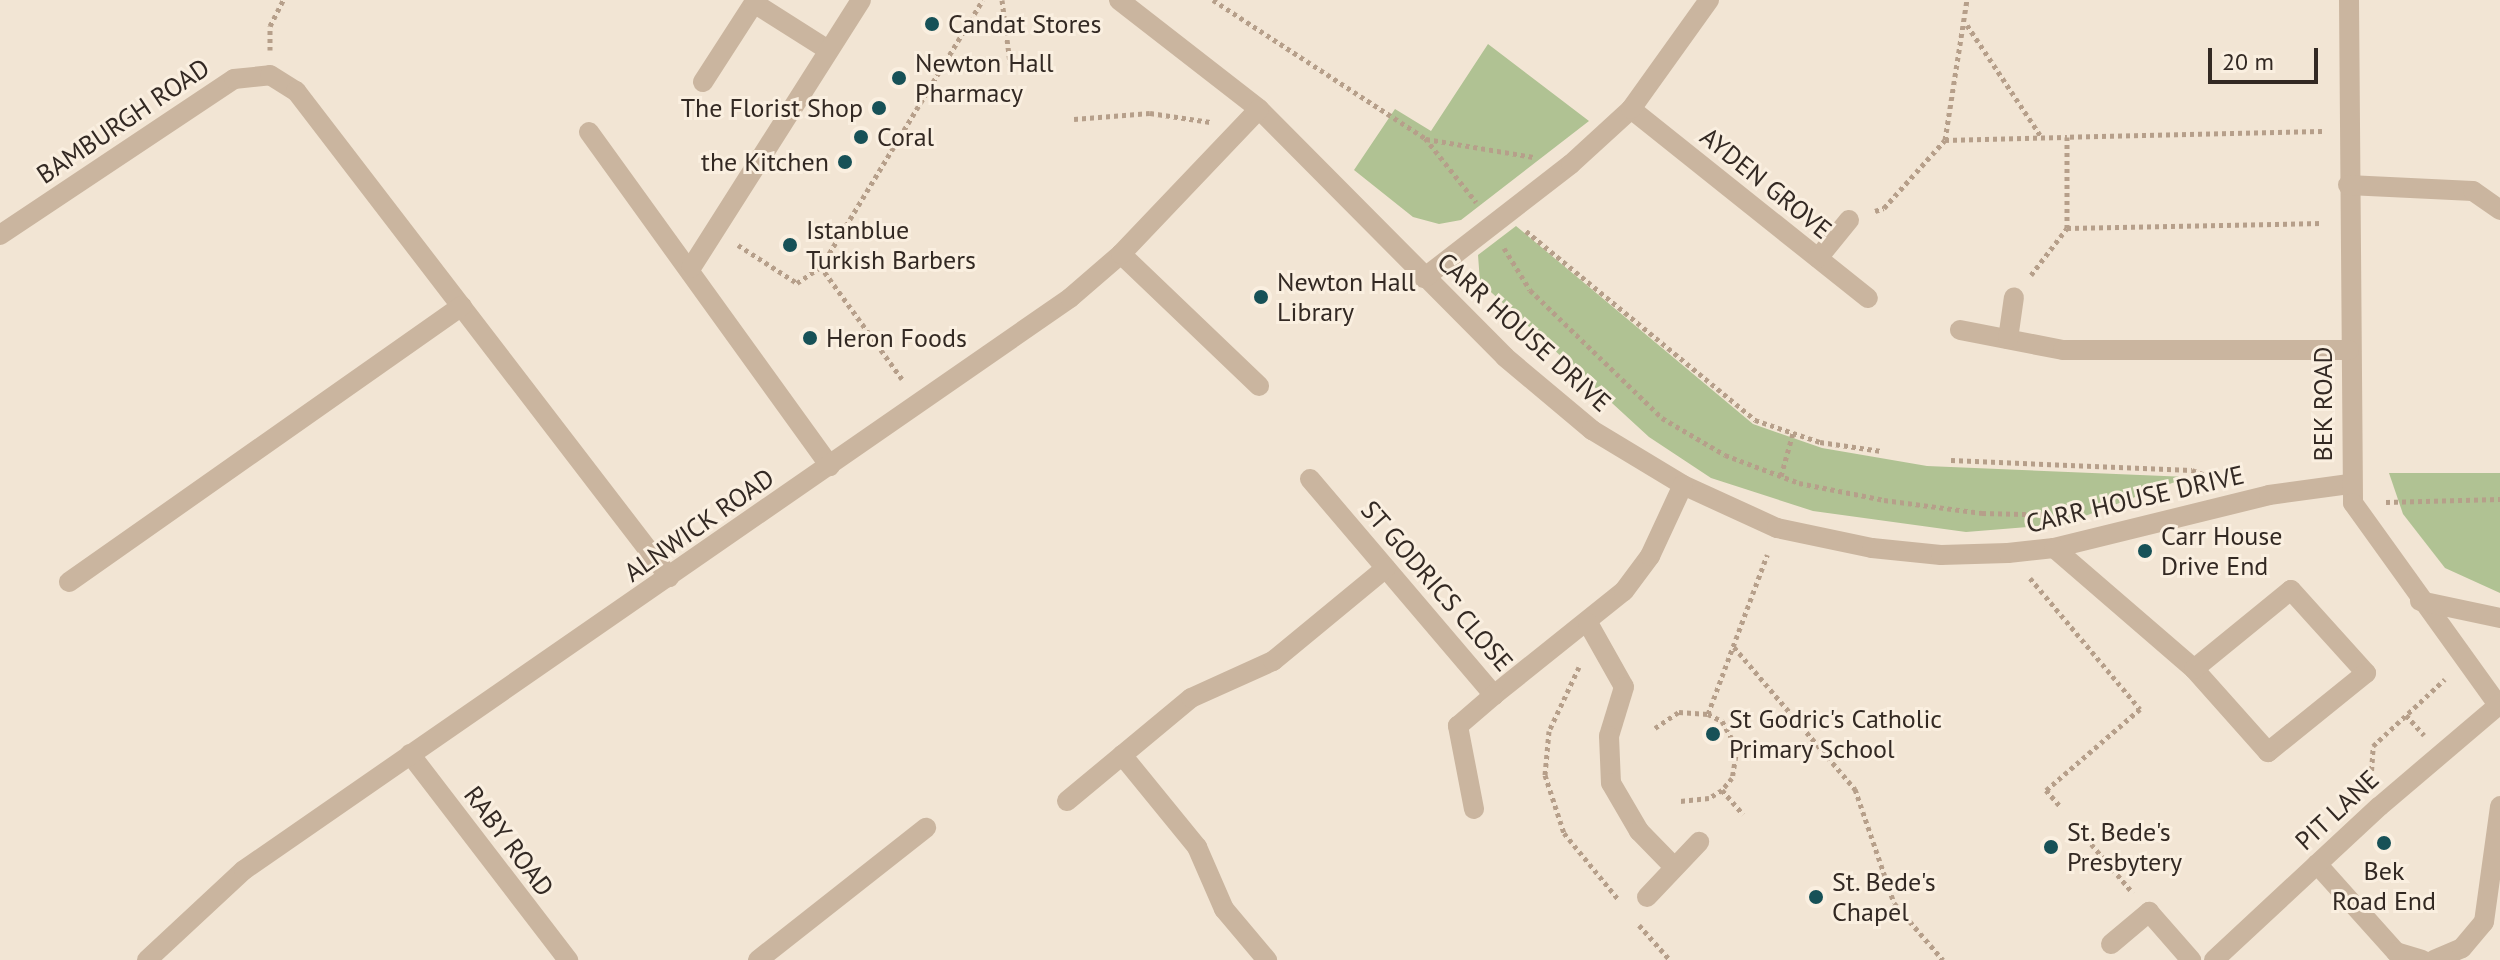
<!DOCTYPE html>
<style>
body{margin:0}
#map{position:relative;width:2500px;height:960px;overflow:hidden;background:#f2e5d4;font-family:"PT Sans",sans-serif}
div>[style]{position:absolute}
.green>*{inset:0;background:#b0c293}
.path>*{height:5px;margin-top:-2.5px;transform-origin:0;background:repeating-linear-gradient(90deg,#b69f8a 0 4px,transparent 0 8px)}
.minor>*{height:20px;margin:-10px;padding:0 10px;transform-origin:10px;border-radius:10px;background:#cab59f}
.dots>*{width:22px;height:22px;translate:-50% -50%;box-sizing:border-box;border:4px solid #faefe0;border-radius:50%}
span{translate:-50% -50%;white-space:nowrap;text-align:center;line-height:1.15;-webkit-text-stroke:6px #faefe0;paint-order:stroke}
.poi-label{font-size:26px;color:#332923}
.left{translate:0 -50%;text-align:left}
.right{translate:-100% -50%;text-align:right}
.street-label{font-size:26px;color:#332923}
.scale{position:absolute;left:2208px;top:48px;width:110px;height:36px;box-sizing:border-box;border:4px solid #332923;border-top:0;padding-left:10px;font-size:24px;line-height:28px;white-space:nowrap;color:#332923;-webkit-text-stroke:6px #faefe0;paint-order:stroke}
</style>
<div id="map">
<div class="green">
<i style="clip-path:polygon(1488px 44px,1589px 121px,1461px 220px,1439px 224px,1413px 217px,1354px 170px,1395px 109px,1431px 131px)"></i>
<i style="clip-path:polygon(1516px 226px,1753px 424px,1822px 448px,1927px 466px,2188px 477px,2064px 524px,1966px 532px,1813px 511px,1711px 478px,1649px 437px,1480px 282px,1478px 255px)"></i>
<i style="clip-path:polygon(2389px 473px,2500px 473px,2500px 593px,2445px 568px,2403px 514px)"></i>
</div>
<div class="path">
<i style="left:1002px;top:0;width:71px;rotate:82.7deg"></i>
<i style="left:1213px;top:0;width:253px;rotate:33.1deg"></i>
<i style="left:1425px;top:138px;width:82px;rotate:51.4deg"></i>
<i style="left:1967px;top:25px;width:136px;rotate:56.4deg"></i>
<i style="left:270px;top:50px;width:24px;rotate:-90deg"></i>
<i style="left:270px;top:26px;width:29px;rotate:-63deg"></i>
<i style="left:1074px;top:119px;width:76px;rotate:-4.5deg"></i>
<i style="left:1150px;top:113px;width:61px;rotate:8.5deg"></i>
<i style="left:2322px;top:131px;width:255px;rotate:178.7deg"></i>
<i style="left:2067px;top:137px;width:91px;rotate:90deg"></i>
<i style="left:2067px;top:228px;width:255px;rotate:-1.1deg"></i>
<i style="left:1426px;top:139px;width:109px;rotate:9.5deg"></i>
<i style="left:1945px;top:140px;width:142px;rotate:-81.1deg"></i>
<i style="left:1875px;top:211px;width:9px;rotate:-18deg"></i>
<i style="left:1884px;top:208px;width:91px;rotate:-48.1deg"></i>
<i style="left:1945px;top:140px;width:122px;rotate:-1.4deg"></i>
<i style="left:1526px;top:231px;width:297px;rotate:39.5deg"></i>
<i style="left:1755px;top:420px;width:69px;rotate:18.7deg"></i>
<i style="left:1820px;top:442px;width:62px;rotate:8.4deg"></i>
<i style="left:738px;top:245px;width:70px;rotate:32.8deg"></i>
<i style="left:797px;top:283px;width:29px;rotate:-34deg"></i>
<i style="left:1504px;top:248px;width:49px;rotate:58.2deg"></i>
<i style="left:1530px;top:290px;width:184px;rotate:44.1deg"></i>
<i style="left:1662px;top:418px;width:73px;rotate:30.4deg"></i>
<i style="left:1725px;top:455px;width:79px;rotate:20.7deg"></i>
<i style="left:1799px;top:483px;width:87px;rotate:11.3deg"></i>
<i style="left:1884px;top:500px;width:99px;rotate:7.6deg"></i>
<i style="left:1982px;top:513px;width:79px;rotate:1.5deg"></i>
<i style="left:2031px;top:275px;width:59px;rotate:-52.5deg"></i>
<i style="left:902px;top:379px;width:138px;rotate:-125.9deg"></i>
<i style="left:821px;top:267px;width:312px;rotate:-58.8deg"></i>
<i style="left:1951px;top:460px;width:241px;rotate:2.4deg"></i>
<i style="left:2192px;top:470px;width:23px;rotate:20deg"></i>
<i style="left:1781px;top:476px;width:45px;rotate:-74.4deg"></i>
<i style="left:2386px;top:502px;width:114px;rotate:-1.5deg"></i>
<i style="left:2030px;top:578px;width:171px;rotate:50deg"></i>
<i style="left:2140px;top:709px;width:124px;rotate:139.2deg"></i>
<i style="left:2046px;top:790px;width:23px;rotate:49deg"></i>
<i style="left:1734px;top:647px;width:187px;rotate:49.6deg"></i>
<i style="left:1855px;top:789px;width:120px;rotate:71.1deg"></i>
<i style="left:1894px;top:903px;width:75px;rotate:49.3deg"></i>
<i style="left:1579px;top:667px;width:71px;rotate:115.1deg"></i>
<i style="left:1549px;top:731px;width:44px;rotate:95.2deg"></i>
<i style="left:1545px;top:775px;width:61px;rotate:71.9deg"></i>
<i style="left:1564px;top:833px;width:85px;rotate:50.7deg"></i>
<i style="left:1708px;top:714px;width:170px;rotate:-69.6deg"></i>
<i style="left:2406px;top:715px;width:27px;rotate:48deg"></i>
<i style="left:1655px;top:728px;width:29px;rotate:-34deg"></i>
<i style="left:1679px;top:712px;width:29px;rotate:4deg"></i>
<i style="left:1708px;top:714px;width:16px;rotate:27deg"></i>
<i style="left:1722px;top:721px;width:31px;rotate:61deg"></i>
<i style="left:1737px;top:748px;width:30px;rotate:99deg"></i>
<i style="left:1732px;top:778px;width:16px;rotate:130deg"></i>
<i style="left:1722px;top:790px;width:15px;rotate:148deg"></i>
<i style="left:1709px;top:798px;width:29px;rotate:174deg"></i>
<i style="left:2371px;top:778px;width:32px;rotate:-86deg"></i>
<i style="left:2373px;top:746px;width:98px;rotate:-42.9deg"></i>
<i style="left:1722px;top:790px;width:32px;rotate:49deg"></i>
<i style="left:2081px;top:832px;width:80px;rotate:49.6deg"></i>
<i style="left:1639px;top:925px;width:47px;rotate:48.5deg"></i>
</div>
<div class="minor">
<i style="left:1119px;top:0;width:177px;rotate:37.9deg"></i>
<i style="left:1259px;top:109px;width:349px;rotate:45.2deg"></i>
<i style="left:1505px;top:357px;width:114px;rotate:40deg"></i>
<i style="left:1592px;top:430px;width:106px;rotate:31.1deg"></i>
<i style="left:1683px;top:485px;width:103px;rotate:24.6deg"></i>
<i style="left:1777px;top:528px;width:97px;rotate:11.9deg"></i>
<i style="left:1872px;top:548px;width:69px;rotate:5.8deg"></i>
<i style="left:1941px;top:555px;width:67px;rotate:-1.7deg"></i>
<i style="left:2008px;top:553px;width:46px;rotate:-6.2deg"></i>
<i style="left:2054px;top:548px;width:221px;rotate:-13.8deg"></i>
<i style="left:2269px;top:495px;width:81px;rotate:-7.8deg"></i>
<i style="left:2349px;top:0;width:503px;rotate:89.54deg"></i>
<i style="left:2353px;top:503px;width:249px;rotate:54.3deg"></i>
<i style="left:703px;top:82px;width:94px;rotate:-57.2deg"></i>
<i style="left:754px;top:3px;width:88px;rotate:32.4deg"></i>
<i style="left:1631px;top:109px;width:303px;rotate:38.6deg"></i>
<i style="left:589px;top:132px;width:412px;rotate:54.2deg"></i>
<i style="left:2348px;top:185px;width:125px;rotate:2.7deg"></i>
<i style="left:2473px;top:191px;width:33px;rotate:35deg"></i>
<i style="left:0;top:235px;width:281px;rotate:-33.7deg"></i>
<i style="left:234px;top:79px;width:36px;rotate:-6deg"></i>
<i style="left:270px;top:75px;width:31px;rotate:32deg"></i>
<i style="left:296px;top:91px;width:613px;rotate:52.49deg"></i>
<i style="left:1121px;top:254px;width:191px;rotate:43.7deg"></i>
<i style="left:1818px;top:258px;width:49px;rotate:-50.8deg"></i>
<i style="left:691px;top:268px;width:317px;rotate:-57.6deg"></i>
<i style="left:1424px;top:278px;width:186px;rotate:-37.8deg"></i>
<i style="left:1571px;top:164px;width:81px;rotate:-42.5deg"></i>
<i style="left:1631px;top:109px;width:134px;rotate:-54.4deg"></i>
<i style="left:1960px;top:330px;width:105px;rotate:11deg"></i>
<i style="left:2063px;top:350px;width:286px"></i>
<i style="left:2008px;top:339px;width:42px;rotate:-81.9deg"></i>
<i style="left:1310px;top:479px;width:284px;rotate:49.6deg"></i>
<i style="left:1494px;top:695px;width:166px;rotate:-38.7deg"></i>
<i style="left:1624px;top:591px;width:44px;rotate:-53.4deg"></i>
<i style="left:1650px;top:556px;width:78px;rotate:-65.1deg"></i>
<i style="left:2054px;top:548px;width:185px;rotate:40.8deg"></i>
<i style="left:69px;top:582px;width:480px;rotate:-35.1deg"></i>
<i style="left:2291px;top:590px;width:112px;rotate:47.9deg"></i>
<i style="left:2366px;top:673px;width:126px;rotate:141.1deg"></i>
<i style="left:2268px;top:752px;width:111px;rotate:-131.7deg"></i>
<i style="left:2194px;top:669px;width:125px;rotate:-39.2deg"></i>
<i style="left:2420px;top:601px;width:82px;rotate:12deg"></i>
<i style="left:1588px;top:623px;width:73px;rotate:60.6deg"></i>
<i style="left:1624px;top:687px;width:51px;rotate:107deg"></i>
<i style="left:1609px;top:736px;width:47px;rotate:87.6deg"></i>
<i style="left:1611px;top:783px;width:56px;rotate:59.7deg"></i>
<i style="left:1639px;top:831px;width:50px;rotate:45.8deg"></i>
<i style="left:410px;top:754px;width:260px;rotate:52.5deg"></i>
<i style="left:1122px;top:755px;width:119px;rotate:50.8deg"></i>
<i style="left:1197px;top:847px;width:68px;rotate:66.5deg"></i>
<i style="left:1224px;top:909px;width:67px;rotate:49.9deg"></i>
<i style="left:1067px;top:801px;width:161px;rotate:-39.7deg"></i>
<i style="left:1191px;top:698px;width:90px;rotate:-24.3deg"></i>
<i style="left:1273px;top:661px;width:146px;rotate:-39.5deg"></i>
<i style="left:1474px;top:809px;width:85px;rotate:-100.9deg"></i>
<i style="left:1458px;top:726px;width:48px;rotate:-40.7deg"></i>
<i style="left:2317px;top:864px;width:118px;rotate:48.1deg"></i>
<i style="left:2396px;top:952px;width:27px;rotate:17deg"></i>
<i style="left:1647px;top:897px;width:76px;rotate:-46.6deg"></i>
<i style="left:2111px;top:944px;width:50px;rotate:-40.1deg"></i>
<i style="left:2149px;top:912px;width:64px;rotate:48.8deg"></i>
<i style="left:147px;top:960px;width:132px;rotate:-42.9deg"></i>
<i style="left:244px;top:870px;width:1005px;rotate:-34.7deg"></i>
<i style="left:1070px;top:298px;width:67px;rotate:-40.8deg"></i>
<i style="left:1121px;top:254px;width:200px;rotate:-46.4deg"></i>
<i style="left:758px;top:960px;width:214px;rotate:-38.2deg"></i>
<i style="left:2214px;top:960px;width:226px;rotate:-42.9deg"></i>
<i style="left:2380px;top:806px;width:157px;rotate:-40.4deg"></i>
<i style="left:2434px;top:960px;width:30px;rotate:-23deg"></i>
<i style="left:2462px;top:948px;width:34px;rotate:-50deg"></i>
<i style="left:2484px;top:922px;width:117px;rotate:-82.1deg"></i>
</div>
<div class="dots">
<i style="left:932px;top:24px;background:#175157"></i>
<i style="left:899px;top:78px;background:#175157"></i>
<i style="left:879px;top:108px;background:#175157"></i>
<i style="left:861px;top:137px;background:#175157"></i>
<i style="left:845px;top:162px;background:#175157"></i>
<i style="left:790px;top:245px;background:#175157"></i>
<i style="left:1261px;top:297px;background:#175157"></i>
<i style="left:810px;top:338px;background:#175157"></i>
<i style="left:2145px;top:551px;background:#175157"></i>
<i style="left:1713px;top:734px;background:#175157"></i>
<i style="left:2384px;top:843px;background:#175157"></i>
<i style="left:2051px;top:847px;background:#175157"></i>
<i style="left:1816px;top:897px;background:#175157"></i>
</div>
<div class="poi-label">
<span class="left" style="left:948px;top:24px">Candat Stores</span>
<span class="left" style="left:915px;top:78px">Newton Hall<br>Pharmacy</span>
<span class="right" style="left:863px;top:108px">The Florist Shop</span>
<span class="left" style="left:877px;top:137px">Coral</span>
<span class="right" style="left:829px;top:162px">the Kitchen</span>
<span class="left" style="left:806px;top:245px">Istanblue<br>Turkish Barbers</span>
<span class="left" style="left:1277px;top:297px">Newton Hall<br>Library</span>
<span class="left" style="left:826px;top:338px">Heron Foods</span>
<span class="left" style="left:2161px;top:551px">Carr House<br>Drive End</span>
<span class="left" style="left:1729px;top:734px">St Godric's Catholic<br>Primary School</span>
<span class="left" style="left:2067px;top:847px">St. Bede's<br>Presbytery</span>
<span style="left:2384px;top:886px">Bek<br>Road End</span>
<span class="left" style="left:1832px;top:897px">St. Bede's<br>Chapel</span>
</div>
<div class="street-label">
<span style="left:123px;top:121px;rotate:-34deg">BAMBURGH ROAD</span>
<span style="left:1766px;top:183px;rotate:39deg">AYDEN GROVE</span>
<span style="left:1524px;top:332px;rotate:42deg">CARR HOUSE DRIVE</span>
<span style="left:2323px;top:404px;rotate:-90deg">BEK ROAD</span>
<span style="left:2135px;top:499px;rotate:-13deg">CARR HOUSE DRIVE</span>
<span style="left:699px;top:525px;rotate:-35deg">ALNWICK ROAD</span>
<span style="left:1437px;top:586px;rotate:49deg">ST GODRICS CLOSE</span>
<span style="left:2337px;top:810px;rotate:-43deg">PIT LANE</span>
<span style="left:509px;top:841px;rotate:53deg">RABY ROAD</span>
</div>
<div class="scale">20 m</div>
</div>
